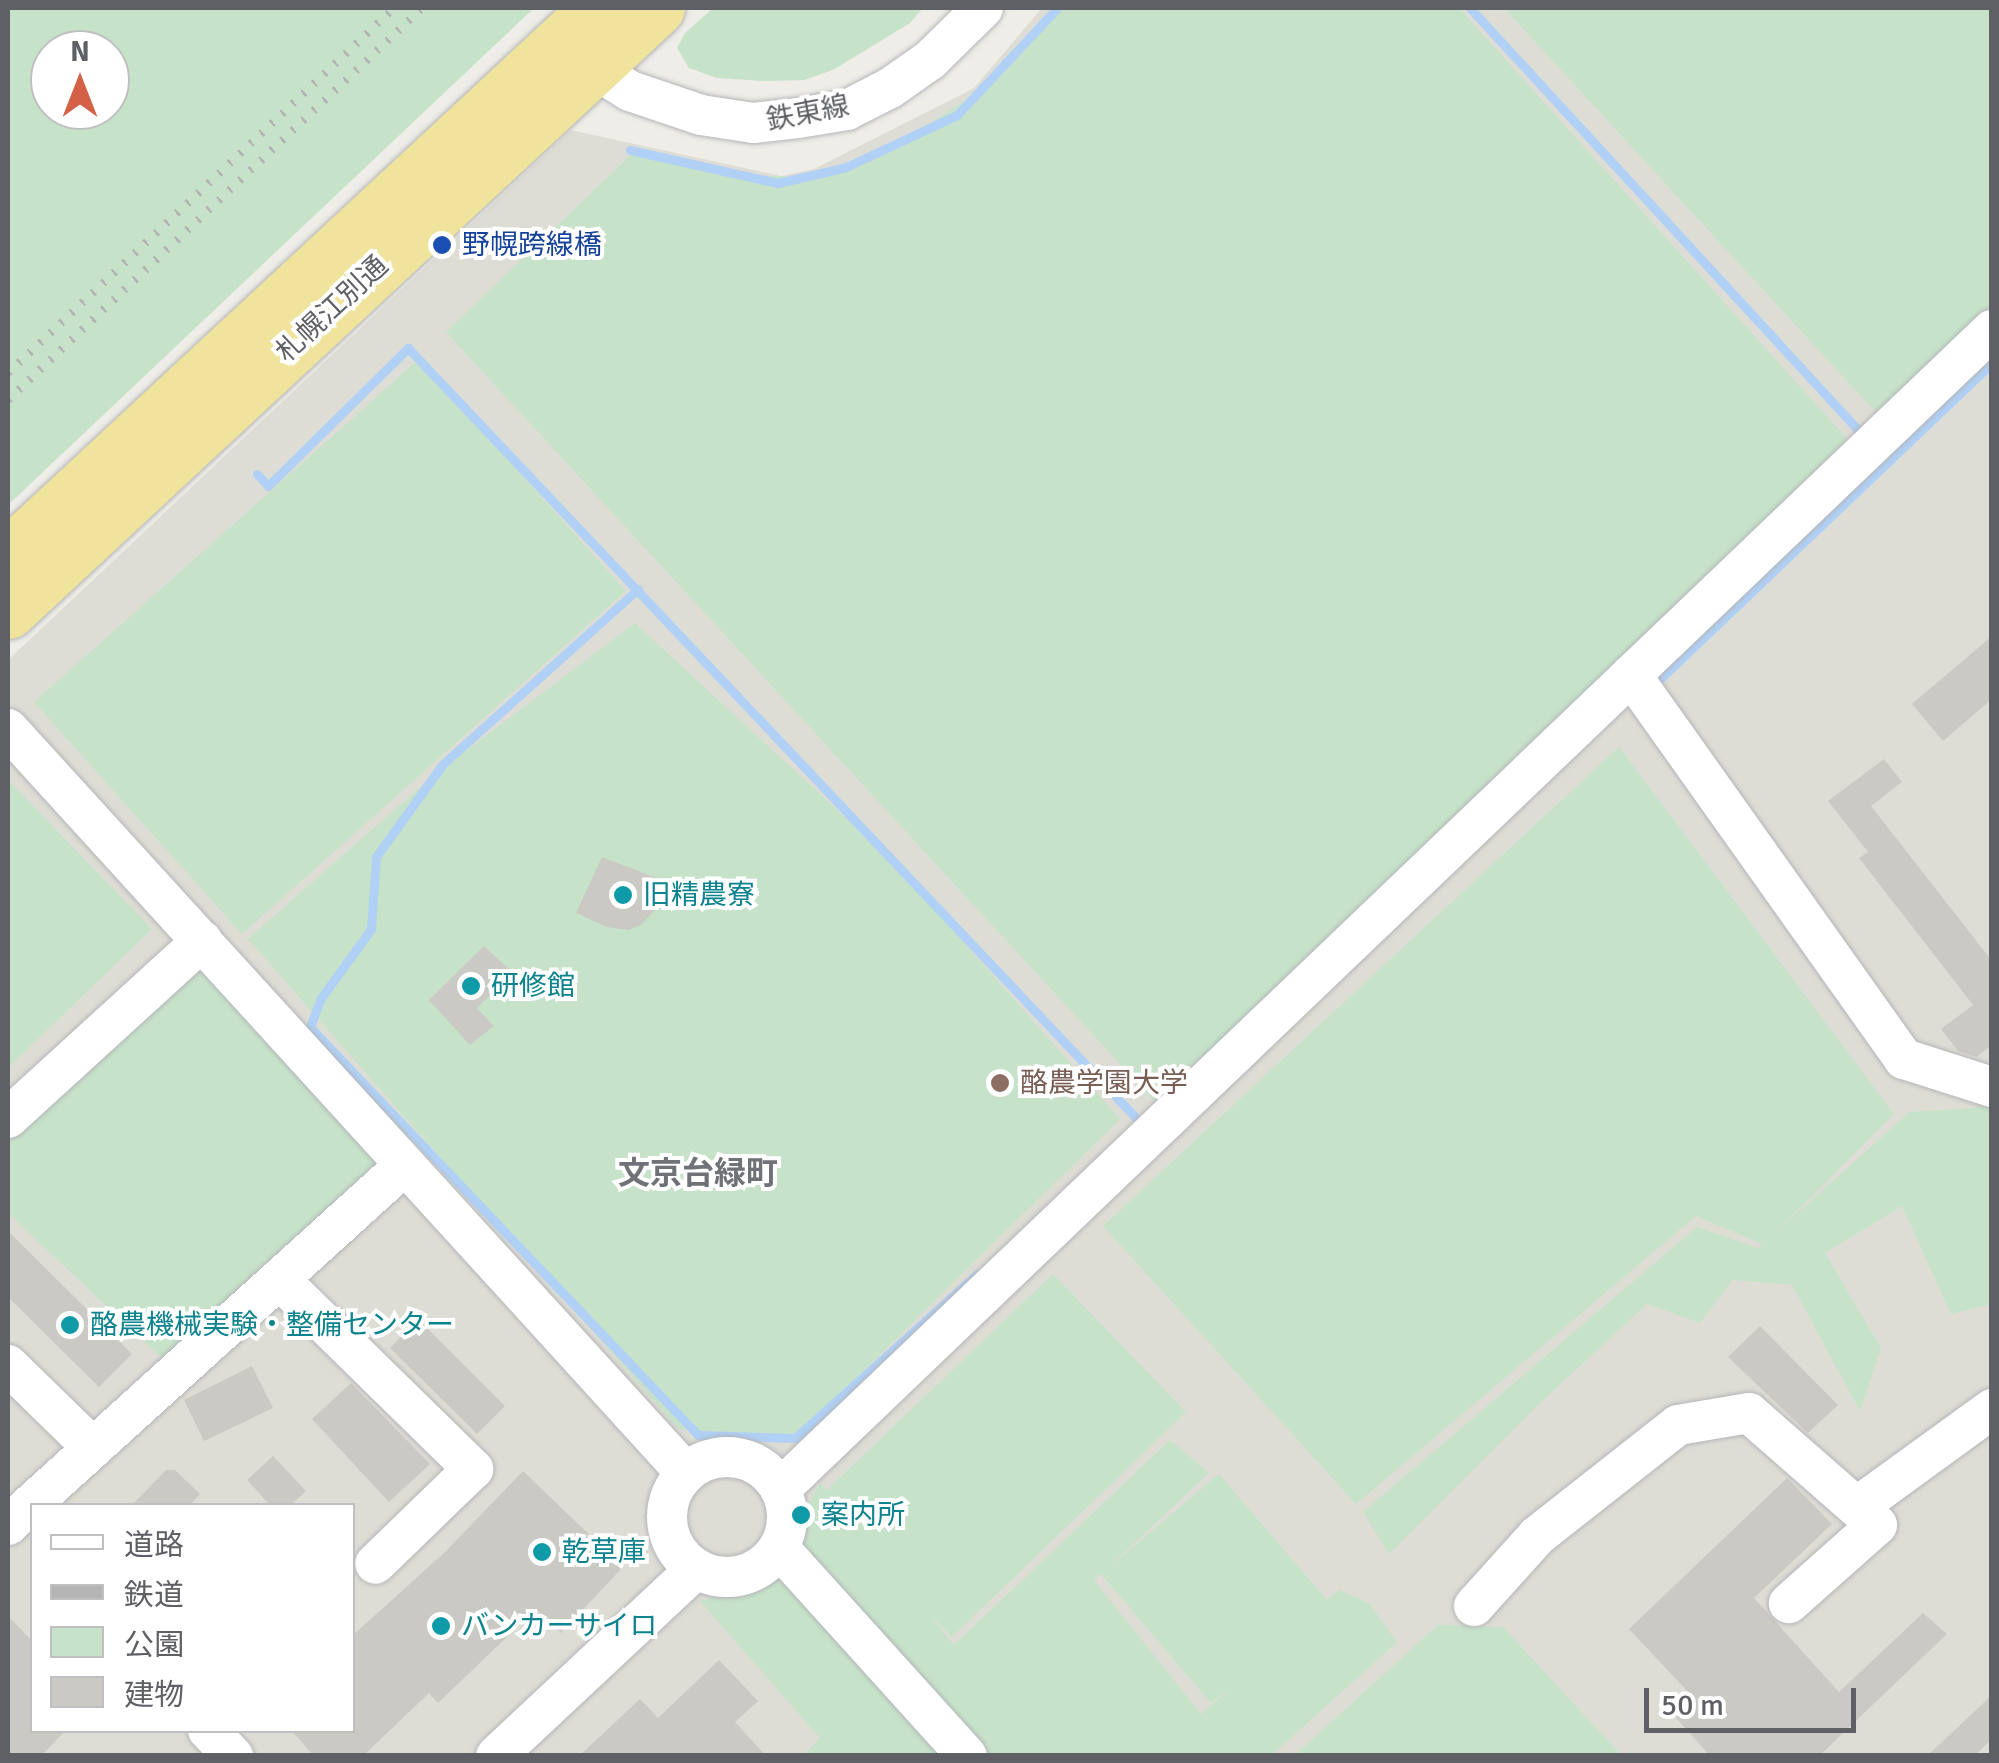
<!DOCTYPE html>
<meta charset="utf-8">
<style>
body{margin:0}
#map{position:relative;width:1999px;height:1763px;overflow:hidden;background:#eeede7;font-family:Signika,"Noto Sans JP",sans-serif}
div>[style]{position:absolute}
.education>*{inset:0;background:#deddd5}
.green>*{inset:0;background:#c6e3c9}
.stream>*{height:9px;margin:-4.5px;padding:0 4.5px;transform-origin:4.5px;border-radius:4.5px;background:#b0d0f5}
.building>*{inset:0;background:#cac9c3}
.roads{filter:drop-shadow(0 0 2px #b4b5b9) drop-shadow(0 0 2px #b4b5b9)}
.minor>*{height:40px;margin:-20px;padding:0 20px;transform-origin:20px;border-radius:20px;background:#fff}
.minor>.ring{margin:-20px;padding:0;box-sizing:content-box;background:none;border:40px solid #fff;border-radius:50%}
.highway>*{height:55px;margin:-27.5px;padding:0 27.5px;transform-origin:27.5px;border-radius:27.5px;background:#f0e39c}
.rail>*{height:8px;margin-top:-4px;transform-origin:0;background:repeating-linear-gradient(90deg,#b4b4b5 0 2.5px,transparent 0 14.5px)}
.dots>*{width:28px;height:28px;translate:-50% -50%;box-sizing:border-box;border:5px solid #fff;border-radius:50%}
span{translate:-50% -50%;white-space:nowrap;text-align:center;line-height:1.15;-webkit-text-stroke:8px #fff;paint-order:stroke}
.street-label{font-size:28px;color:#5e6065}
.transit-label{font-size:28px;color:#164399}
.left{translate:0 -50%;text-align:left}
.culture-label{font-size:28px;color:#0d838f}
.education-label{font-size:28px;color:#785e54}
.quarter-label{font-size:32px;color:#6f7277;font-weight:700}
.frame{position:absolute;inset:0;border:10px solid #5e6065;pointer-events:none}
.legend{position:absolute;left:30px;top:1503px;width:325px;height:230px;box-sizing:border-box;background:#fff;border:2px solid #bfbfc1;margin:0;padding:12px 18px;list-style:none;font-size:30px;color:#5e6065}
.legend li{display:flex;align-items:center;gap:20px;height:50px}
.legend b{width:50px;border:2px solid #bfbfc1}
.north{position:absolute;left:30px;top:30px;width:100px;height:100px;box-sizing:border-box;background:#fff;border:2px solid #bfbfc1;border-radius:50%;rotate:0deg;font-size:28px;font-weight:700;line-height:40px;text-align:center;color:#5e6065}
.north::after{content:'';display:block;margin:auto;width:35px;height:45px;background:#d46047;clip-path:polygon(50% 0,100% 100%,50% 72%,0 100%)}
.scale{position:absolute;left:1644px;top:1688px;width:212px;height:45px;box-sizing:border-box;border:5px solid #5e6065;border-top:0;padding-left:12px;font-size:30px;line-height:35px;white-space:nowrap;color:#5e6065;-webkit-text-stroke:8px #fff;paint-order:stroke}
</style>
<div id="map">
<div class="education">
<i style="clip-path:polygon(evenodd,1042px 8px,1991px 8px,1991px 1755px,8px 1756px,8px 660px,571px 130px,781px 176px,814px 169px,974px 88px,1042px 8px,32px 1506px,352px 1506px,352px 1730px,32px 1730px,32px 1506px)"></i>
</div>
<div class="green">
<i style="clip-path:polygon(evenodd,8px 8px,534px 8px,8px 505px,8px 8px,50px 50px,110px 50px,110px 110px,50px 110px,50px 50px)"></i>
<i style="clip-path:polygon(713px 8px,923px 8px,910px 23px,833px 70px,804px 80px,765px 81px,717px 78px,689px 68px,677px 48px,685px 33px)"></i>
<i style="clip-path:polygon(1058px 8px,1459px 8px,1851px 443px,1156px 1103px,446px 332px,633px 153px,717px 175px,823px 177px,891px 149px,997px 79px)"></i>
<i style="clip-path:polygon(1504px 8px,1991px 8px,1991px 318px,1882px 419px)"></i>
<i style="clip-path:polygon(418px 360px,626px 591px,242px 934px,34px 702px)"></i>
<i style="clip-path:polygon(635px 623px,887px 856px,1120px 1119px,795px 1438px,679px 1429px,248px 939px,434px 775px)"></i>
<i style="clip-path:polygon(1619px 747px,1894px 1114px,1779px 1229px,1910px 1112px,1976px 1108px,1991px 1098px,1991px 1304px,1951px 1314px,1902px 1206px,1825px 1253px,1881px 1348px,1860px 1411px,1792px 1285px,1733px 1280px,1700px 1323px,1647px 1304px,1541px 1402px,1389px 1554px,1363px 1512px,1697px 1227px,1758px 1248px,1762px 1244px,1696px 1216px,1356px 1504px,1103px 1226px)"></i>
<i style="clip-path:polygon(8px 780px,152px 929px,8px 1068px)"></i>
<i style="clip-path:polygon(197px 959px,377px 1164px,171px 1367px,8px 1213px,8px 1136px)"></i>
<i style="clip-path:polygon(evenodd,1053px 1274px,1186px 1412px,952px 1637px,929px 1614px,954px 1645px,1170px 1440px,1209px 1473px,1108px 1568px,1219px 1474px,1327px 1600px,1339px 1590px,1369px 1603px,1397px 1642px,1272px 1755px,804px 1755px,820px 1738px,700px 1601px,764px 1586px,820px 1483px,827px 1490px,1053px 1274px,1101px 1574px,1211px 1703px,1236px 1684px,1201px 1714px,1094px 1580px,1101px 1574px)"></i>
<i style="clip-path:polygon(1438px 1625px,1503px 1627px,1621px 1755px,1295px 1755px)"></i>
</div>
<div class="stream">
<i style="left:1470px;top:8px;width:576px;rotate:47.39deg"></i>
<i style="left:1860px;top:432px;width:6px;rotate:90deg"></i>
<i style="left:630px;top:150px;width:152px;rotate:12.6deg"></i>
<i style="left:778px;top:183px;width:70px;rotate:-13.2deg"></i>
<i style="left:846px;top:167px;width:123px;rotate:-25.1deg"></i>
<i style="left:957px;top:115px;width:146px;rotate:-46.9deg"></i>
<i style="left:257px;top:474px;width:16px;rotate:47deg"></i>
<i style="left:268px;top:486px;width:197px;rotate:-44.6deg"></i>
<i style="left:408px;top:348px;width:1065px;rotate:46.6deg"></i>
<i style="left:638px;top:589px;width:263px;rotate:138.1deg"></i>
<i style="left:442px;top:765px;width:113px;rotate:125.7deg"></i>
<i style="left:376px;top:857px;width:72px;rotate:94deg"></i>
<i style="left:371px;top:929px;width:85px;rotate:125.9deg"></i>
<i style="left:321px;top:998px;width:31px;rotate:111deg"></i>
<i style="left:310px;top:1027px;width:563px;rotate:46.44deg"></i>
<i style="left:698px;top:1435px;width:97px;rotate:1.8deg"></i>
<i style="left:795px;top:1438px;width:245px;rotate:-42deg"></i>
<i style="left:1659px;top:680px;width:460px;rotate:-43.6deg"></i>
</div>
<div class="building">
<i style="clip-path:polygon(1992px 636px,1992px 699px,1943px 741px,1912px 704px)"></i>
<i style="clip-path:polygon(1884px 759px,1902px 782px,1871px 806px,1992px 961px,1992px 1045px,1976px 1057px,1958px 1051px,1941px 1029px,1973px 1005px,1859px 858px,1868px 852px,1828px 801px)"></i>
<i style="clip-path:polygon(602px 857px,667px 882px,658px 907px,641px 925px,629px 930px,607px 927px,576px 913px)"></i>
<i style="clip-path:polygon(484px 946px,513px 973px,477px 1008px,494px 1026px,470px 1045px,429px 1000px)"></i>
<i style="clip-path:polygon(8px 1231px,132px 1354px,99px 1387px,8px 1297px)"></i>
<i style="clip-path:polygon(418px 1319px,505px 1406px,477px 1434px,390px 1348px)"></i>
<i style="clip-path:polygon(1760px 1326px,1838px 1405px,1808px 1433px,1728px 1357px)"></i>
<i style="clip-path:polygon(252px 1366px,273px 1408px,204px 1441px,184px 1400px)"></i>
<i style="clip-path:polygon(351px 1383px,430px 1464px,389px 1502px,312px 1419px)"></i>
<i style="clip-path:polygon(273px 1456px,306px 1491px,290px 1506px,271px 1506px,247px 1480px)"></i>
<i style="clip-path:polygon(166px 1470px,175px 1470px,200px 1494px,189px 1506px,131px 1506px)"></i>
<i style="clip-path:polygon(523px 1471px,623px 1567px,561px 1633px,536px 1609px,438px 1703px,429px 1693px,363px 1756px,314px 1756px,291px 1730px,352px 1730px,352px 1636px,445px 1552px)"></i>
<i style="clip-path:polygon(1787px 1478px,1832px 1524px,1754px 1598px,1839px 1692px,1923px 1613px,1947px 1634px,1819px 1756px,1710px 1756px,1670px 1711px,1690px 1694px,1629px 1629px)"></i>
<i style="clip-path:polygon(8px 1616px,32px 1641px,32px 1730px,66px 1730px,41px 1756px,8px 1756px)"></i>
<i style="clip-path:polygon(719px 1660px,758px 1701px,735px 1722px,766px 1756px,579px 1756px,640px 1699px,658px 1718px)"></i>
<i style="clip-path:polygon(1992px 1695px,1992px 1739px,1974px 1756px,1927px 1756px)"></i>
</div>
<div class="roads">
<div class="minor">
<i style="left:574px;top:56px;width:66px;rotate:32deg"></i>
<i style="left:630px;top:91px;width:75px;rotate:18.7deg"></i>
<i style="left:701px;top:115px;width:53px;rotate:8.7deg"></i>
<i style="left:753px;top:123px;width:45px;rotate:-6.3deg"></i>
<i style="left:798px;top:118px;width:50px;rotate:-9.3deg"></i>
<i style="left:847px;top:110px;width:48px;rotate:-27.1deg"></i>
<i style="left:890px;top:88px;width:49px;rotate:-35deg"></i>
<i style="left:930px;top:60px;width:74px;rotate:-44.5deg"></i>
<i style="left:1631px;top:675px;width:471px;rotate:54.6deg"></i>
<i style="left:1904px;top:1059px;width:92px;rotate:17.7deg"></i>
<i style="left:8px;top:729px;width:1007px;rotate:47.66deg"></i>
<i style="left:8px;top:1118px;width:263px;rotate:-42.4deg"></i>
<i style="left:279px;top:1279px;width:272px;rotate:44.4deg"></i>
<i style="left:473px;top:1469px;width:136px;rotate:135.9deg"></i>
<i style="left:8px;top:1365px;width:119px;rotate:44.3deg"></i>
<i class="ring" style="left:667px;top:1457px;width:80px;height:80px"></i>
<i style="left:780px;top:1489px;width:1677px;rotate:-43.72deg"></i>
<i style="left:1857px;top:1507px;width:167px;rotate:-36deg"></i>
<i style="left:8px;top:1525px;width:536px;rotate:-42.2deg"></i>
<i style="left:779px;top:1548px;width:280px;rotate:47.9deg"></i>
<i style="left:1474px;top:1606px;width:94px;rotate:-48deg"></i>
<i style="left:1537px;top:1536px;width:179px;rotate:-38.2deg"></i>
<i style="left:1678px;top:1425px;width:72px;rotate:-9.6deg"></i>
<i style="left:1749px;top:1413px;width:170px;rotate:41.2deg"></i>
<i style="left:1877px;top:1525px;width:118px;rotate:138.4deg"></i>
<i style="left:208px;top:1730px;width:36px;rotate:46deg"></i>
<i style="left:496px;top:1756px;width:274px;rotate:-43.1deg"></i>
</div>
<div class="highway">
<i style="left:8px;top:556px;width:805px;rotate:-42.89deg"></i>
<i style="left:8px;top:611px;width:886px;rotate:-42.9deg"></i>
</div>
</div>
<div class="rail">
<i style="left:8px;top:373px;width:531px;rotate:-43.4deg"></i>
<i style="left:8px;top:400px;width:570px;rotate:-43.44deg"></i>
</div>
<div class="dots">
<i style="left:442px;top:245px;background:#1a4fb4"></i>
<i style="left:623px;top:895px;background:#0f9aa8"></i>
<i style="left:471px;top:986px;background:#0f9aa8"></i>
<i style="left:1000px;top:1083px;background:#8d6e63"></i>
<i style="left:70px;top:1325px;background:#0f9aa8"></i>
<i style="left:801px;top:1515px;background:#0f9aa8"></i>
<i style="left:542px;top:1552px;background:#0f9aa8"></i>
<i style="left:441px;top:1626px;background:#0f9aa8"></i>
</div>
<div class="street-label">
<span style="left:808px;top:113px;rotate:-11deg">鉄東線</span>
<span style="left:332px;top:309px;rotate:-43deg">札幌江別通</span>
</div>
<div class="transit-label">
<span class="left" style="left:462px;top:245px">野幌跨線橋</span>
</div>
<div class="culture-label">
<span class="left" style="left:643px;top:895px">旧精農寮</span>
<span class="left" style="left:491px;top:986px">研修館</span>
<span class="left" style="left:90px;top:1325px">酪農機械実験・整備センター</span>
<span class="left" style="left:821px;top:1515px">案内所</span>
<span class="left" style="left:562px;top:1552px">乾草庫</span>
<span class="left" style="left:461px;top:1626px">バンカーサイロ</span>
</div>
<div class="education-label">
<span class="left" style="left:1020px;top:1083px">酪農学園大学</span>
</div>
<div class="quarter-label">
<span style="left:698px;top:1174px">文京台緑町</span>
</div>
<div class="frame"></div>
<ul class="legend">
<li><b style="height:12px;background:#fff"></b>道路</li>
<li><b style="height:12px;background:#b4b4b5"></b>鉄道</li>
<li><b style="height:28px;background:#c6e3c9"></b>公園</li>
<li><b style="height:28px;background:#cac9c3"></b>建物</li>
</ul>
<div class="north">N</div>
<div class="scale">50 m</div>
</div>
